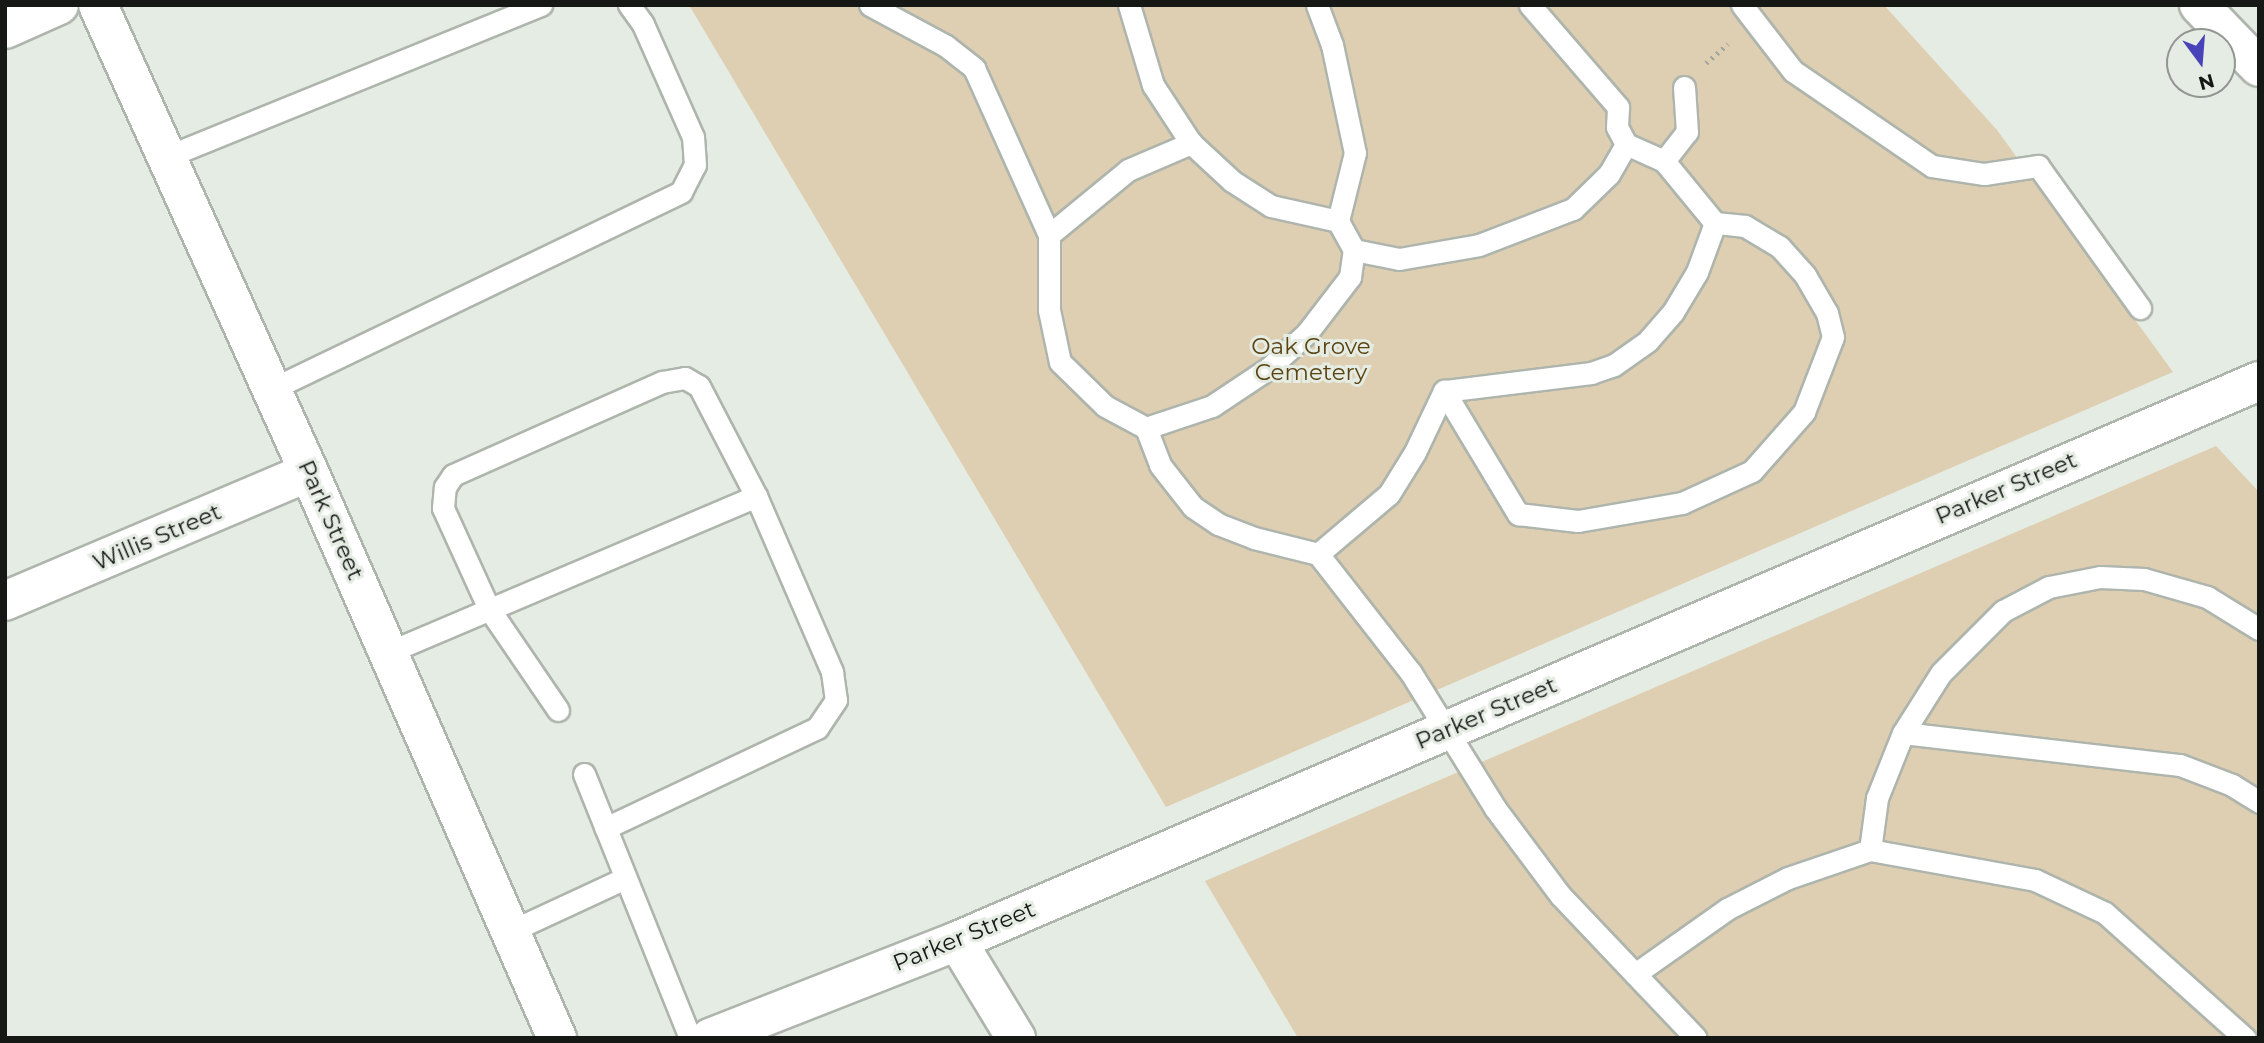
<!DOCTYPE html>
<style>
body{margin:0}
#map{position:relative;width:2264px;height:1043px;overflow:hidden;background:#e5ece3;font-family:Montserrat,sans-serif}
div>[style]{position:absolute}
.green>*{inset:0;background:#deceb2}
.path>*{height:4.5px;margin-top:-2.25px;transform-origin:0;background:repeating-linear-gradient(90deg,#a1a69f 0 2px,transparent 0 7px)}
.roads{filter:drop-shadow(2px 0 #aeb5ac) drop-shadow(-2px 0 #aeb5ac) drop-shadow(0 2px #aeb5ac) drop-shadow(0 -2px #aeb5ac)}
.lane>*{height:21px;margin:-10.5px;padding:0 10.5px;transform-origin:10.5px;border-radius:10.5px;background:#fff}
.street>*{height:38px;margin:-19px;padding:0 19px;transform-origin:19px;border-radius:19px;background:#fff}
.secondary>*{height:38px;margin:-19px;padding:0 19px;transform-origin:19px;border-radius:19px;background:#fff}
span{translate:-50% -50%;white-space:nowrap;text-align:center;line-height:1.15;-webkit-text-stroke:6px #e5ece3;paint-order:stroke}
.park-label{font-size:23px;color:#5b4311}
.street-label{font-size:23px;color:#151815}
.frame{position:absolute;inset:0;border:7px solid #151815;pointer-events:none}
.north{position:absolute;left:2166px;top:28px;width:70px;height:70px;box-sizing:border-box;background:#e5ece3;border:2px solid #929791;border-radius:50%;rotate:164deg;font-size:19px;font-weight:700;line-height:28px;text-align:center;color:#151815}
.north::after{content:'';display:block;margin:auto;width:24px;height:32px;background:#4843b9;clip-path:polygon(50% 0,100% 100%,50% 72%,0 100%)}
</style>
<div id="map">
<div class="green">
<div style="clip-path:polygon(689px 5px,1884px 5px,1997px 130px,2173px 372px,1166px 807px)"></div>
<div style="clip-path:polygon(2216px 446px,2259px 492px,2259px 1038px,1298px 1038px,1205px 881px)"></div>
</div>
<div class="path">
<div style="left:1706px;top:63px;width:29px;rotate:-41deg"></div>
</div>
<div class="roads">
<div class="lane">
<div style="left:870px;top:5px;width:86px;rotate:28.3deg"></div>
<div style="left:946px;top:46px;width:36px;rotate:38deg"></div>
<div style="left:974px;top:68px;width:183px;rotate:65.8deg"></div>
<div style="left:1049px;top:235px;width:75px;rotate:90deg"></div>
<div style="left:1049px;top:310px;width:53px;rotate:78.1deg"></div>
<div style="left:1060px;top:362px;width:63px;rotate:44.4deg"></div>
<div style="left:1105px;top:406px;width:47px;rotate:28.2deg"></div>
<div style="left:1146px;top:428px;width:40px;rotate:69deg"></div>
<div style="left:1160px;top:465px;width:53px;rotate:51.8deg"></div>
<div style="left:1193px;top:507px;width:30px;rotate:34deg"></div>
<div style="left:1218px;top:524px;width:39px;rotate:21deg"></div>
<div style="left:1254px;top:538px;width:66px;rotate:14deg"></div>
<div style="left:1318px;top:554px;width:151px;rotate:52deg"></div>
<div style="left:1411px;top:673px;width:159px;rotate:58.1deg"></div>
<div style="left:1495px;top:808px;width:109px;rotate:53.2deg"></div>
<div style="left:1560px;top:895px;width:109px;rotate:46.5deg"></div>
<div style="left:1635px;top:974px;width:113px;rotate:-35.2deg"></div>
<div style="left:1727px;top:909px;width:68px;rotate:-26.9deg"></div>
<div style="left:1788px;top:878px;width:87px;rotate:-18.9deg"></div>
<div style="left:1870px;top:850px;width:168px;rotate:10.3deg"></div>
<div style="left:2035px;top:880px;width:77px;rotate:25.2deg"></div>
<div style="left:2105px;top:913px;width:188px;rotate:41.8deg"></div>
<div style="left:1129px;top:5px;width:84px;rotate:73.3deg"></div>
<div style="left:1153px;top:85px;width:69px;rotate:56.8deg"></div>
<div style="left:1742px;top:5px;width:83px;rotate:52.3deg"></div>
<div style="left:1793px;top:71px;width:168px;rotate:34.4deg"></div>
<div style="left:1932px;top:166px;width:53px;rotate:8.7deg"></div>
<div style="left:1984px;top:174px;width:55px;rotate:-8.4deg"></div>
<div style="left:2038px;top:166px;width:175px;rotate:54.3deg"></div>
<div style="left:1626px;top:144px;width:42px;rotate:24.1deg"></div>
<div style="left:1664px;top:161px;width:80px;rotate:50.6deg"></div>
<div style="left:166px;top:157px;width:405px;rotate:-22.1deg"></div>
<div style="left:1664px;top:161px;width:37px;rotate:-52deg"></div>
<div style="left:1687px;top:132px;width:45px;rotate:-93.8deg"></div>
<div style="left:1049px;top:235px;width:102px;rotate:-39.4deg"></div>
<div style="left:1128px;top:170px;width:69px;rotate:-23.2deg"></div>
<div style="left:1191px;top:143px;width:56px;rotate:42.8deg"></div>
<div style="left:1232px;top:181px;width:46px;rotate:32.7deg"></div>
<div style="left:1271px;top:206px;width:69px;rotate:12.6deg"></div>
<div style="left:1354px;top:250px;width:46px;rotate:11.3deg"></div>
<div style="left:1399px;top:259px;width:81px;rotate:-9.9deg"></div>
<div style="left:1479px;top:245px;width:101px;rotate:-21deg"></div>
<div style="left:1573px;top:209px;width:50px;rotate:-44.2deg"></div>
<div style="left:1609px;top:174px;width:34px;rotate:-60deg"></div>
<div style="left:1626px;top:144px;width:19px;rotate:-118deg"></div>
<div style="left:1617px;top:127px;width:20px;rotate:-87deg"></div>
<div style="left:1618px;top:107px;width:135px;rotate:-130.8deg"></div>
<div style="left:272px;top:389px;width:454px;rotate:-25.7deg"></div>
<div style="left:681px;top:192px;width:30px;rotate:-63deg"></div>
<div style="left:695px;top:165px;width:28px;rotate:-94deg"></div>
<div style="left:693px;top:137px;width:124px;rotate:-113.9deg"></div>
<div style="left:643px;top:24px;width:24px;rotate:-126deg"></div>
<div style="left:1146px;top:428px;width:70px;rotate:-18.4deg"></div>
<div style="left:1212px;top:406px;width:69px;rotate:-33.7deg"></div>
<div style="left:1269px;top:368px;width:52px;rotate:-42.6deg"></div>
<div style="left:1307px;top:333px;width:71px;rotate:-52.5deg"></div>
<div style="left:1350px;top:277px;width:27px;rotate:-82deg"></div>
<div style="left:1354px;top:250px;width:33px;rotate:-119deg"></div>
<div style="left:1338px;top:221px;width:70px;rotate:-76deg"></div>
<div style="left:1355px;top:153px;width:110px;rotate:-102deg"></div>
<div style="left:1332px;top:45px;width:43px;rotate:-110.6deg"></div>
<div style="left:1318px;top:554px;width:93px;rotate:-40.2deg"></div>
<div style="left:1389px;top:494px;width:49px;rotate:-58.2deg"></div>
<div style="left:1415px;top:452px;width:68px;rotate:-64.6deg"></div>
<div style="left:1444px;top:391px;width:144px;rotate:59deg"></div>
<div style="left:1518px;top:514px;width:60px;rotate:6.7deg"></div>
<div style="left:1578px;top:521px;width:106px;rotate:-9.8deg"></div>
<div style="left:1682px;top:503px;width:77px;rotate:-24.6deg"></div>
<div style="left:1752px;top:471px;width:79px;rotate:-48.6deg"></div>
<div style="left:1804px;top:412px;width:80px;rotate:-68.9deg"></div>
<div style="left:1833px;top:337px;width:25px;rotate:-104deg"></div>
<div style="left:1827px;top:313px;width:44px;rotate:-120.1deg"></div>
<div style="left:1805px;top:275px;width:38px;rotate:-132deg"></div>
<div style="left:1780px;top:247px;width:41px;rotate:-149deg"></div>
<div style="left:1745px;top:226px;width:30px;rotate:-174deg"></div>
<div style="left:1715px;top:223px;width:52px;rotate:110.2deg"></div>
<div style="left:1697px;top:272px;width:47px;rotate:121deg"></div>
<div style="left:1673px;top:312px;width:38px;rotate:131deg"></div>
<div style="left:1648px;top:341px;width:42px;rotate:144.8deg"></div>
<div style="left:1614px;top:365px;width:24px;rotate:161deg"></div>
<div style="left:1591px;top:373px;width:148px;rotate:173deg"></div>
<div style="left:389px;top:652px;width:399px;rotate:-23deg"></div>
<div style="left:558px;top:710px;width:122px;rotate:-124.3deg"></div>
<div style="left:489px;top:609px;width:111px;rotate:-114.5deg"></div>
<div style="left:443px;top:508px;width:21px;rotate:-85deg"></div>
<div style="left:445px;top:487px;width:14px;rotate:-56deg"></div>
<div style="left:453px;top:475px;width:229px;rotate:-24deg"></div>
<div style="left:662px;top:382px;width:23px;rotate:-10deg"></div>
<div style="left:685px;top:378px;width:16px;rotate:30deg"></div>
<div style="left:699px;top:386px;width:124px;rotate:62.6deg"></div>
<div style="left:756px;top:496px;width:192px;rotate:66.6deg"></div>
<div style="left:832px;top:672px;width:28px;rotate:82deg"></div>
<div style="left:836px;top:700px;width:34px;rotate:124deg"></div>
<div style="left:817px;top:728px;width:234px;rotate:154.7deg"></div>
<div style="left:1903px;top:733px;width:279px;rotate:6.6deg"></div>
<div style="left:2180px;top:765px;width:56px;rotate:21deg"></div>
<div style="left:2232px;top:785px;width:32px;rotate:32deg"></div>
<div style="left:584px;top:774px;width:284px;rotate:68.1deg"></div>
<div style="left:1870px;top:850px;width:52px;rotate:-82.3deg"></div>
<div style="left:1877px;top:798px;width:70px;rotate:-68.2deg"></div>
<div style="left:1903px;top:733px;width:71px;rotate:-57.7deg"></div>
<div style="left:1941px;top:673px;width:88px;rotate:-45deg"></div>
<div style="left:2003px;top:611px;width:52px;rotate:-27.6deg"></div>
<div style="left:2049px;top:587px;width:52px;rotate:-11.1deg"></div>
<div style="left:2100px;top:577px;width:44px;rotate:2.6deg"></div>
<div style="left:2144px;top:579px;width:66px;rotate:15.9deg"></div>
<div style="left:2207px;top:597px;width:61px;rotate:31.6deg"></div>
<div style="left:511px;top:931px;width:126px;rotate:-24.9deg"></div>
<div style="left:1635px;top:974px;width:88px;rotate:46.4deg"></div>
</div>
<div class="street">
<div style="left:98px;top:5px;width:512px;rotate:65.69deg"></div>
<div style="left:309px;top:472px;width:618px;rotate:66.34deg"></div>
<div style="left:2199px;top:5px;width:86px;rotate:45.9deg"></div>
<div style="left:5px;top:29px;width:59px;rotate:-24deg"></div>
<div style="left:5px;top:601px;width:330px;rotate:-23deg"></div>
<div style="left:957px;top:941px;width:114px;rotate:58.7deg"></div>
</div>
<div class="secondary">
<div style="left:710px;top:1038px;width:265px;rotate:-21.4deg"></div>
<div style="left:957px;top:941px;width:1417px;rotate:-23.27deg"></div>
</div>
</div>
<div class="park-label">
<span style="left:1311px;top:359px">Oak Grove<br>Cemetery</span>
</div>
<div class="street-label">
<span style="left:2006px;top:488px;rotate:-23deg">Parker Street</span>
<span style="left:331px;top:520px;rotate:66deg">Park Street</span>
<span style="left:157px;top:537px;rotate:-23deg">Willis Street</span>
<span style="left:1486px;top:713px;rotate:-23deg">Parker Street</span>
<span style="left:964px;top:936px;rotate:-22deg">Parker Street</span>
</div>
<div class="frame"></div>
<div class="north">N</div>
</div>
